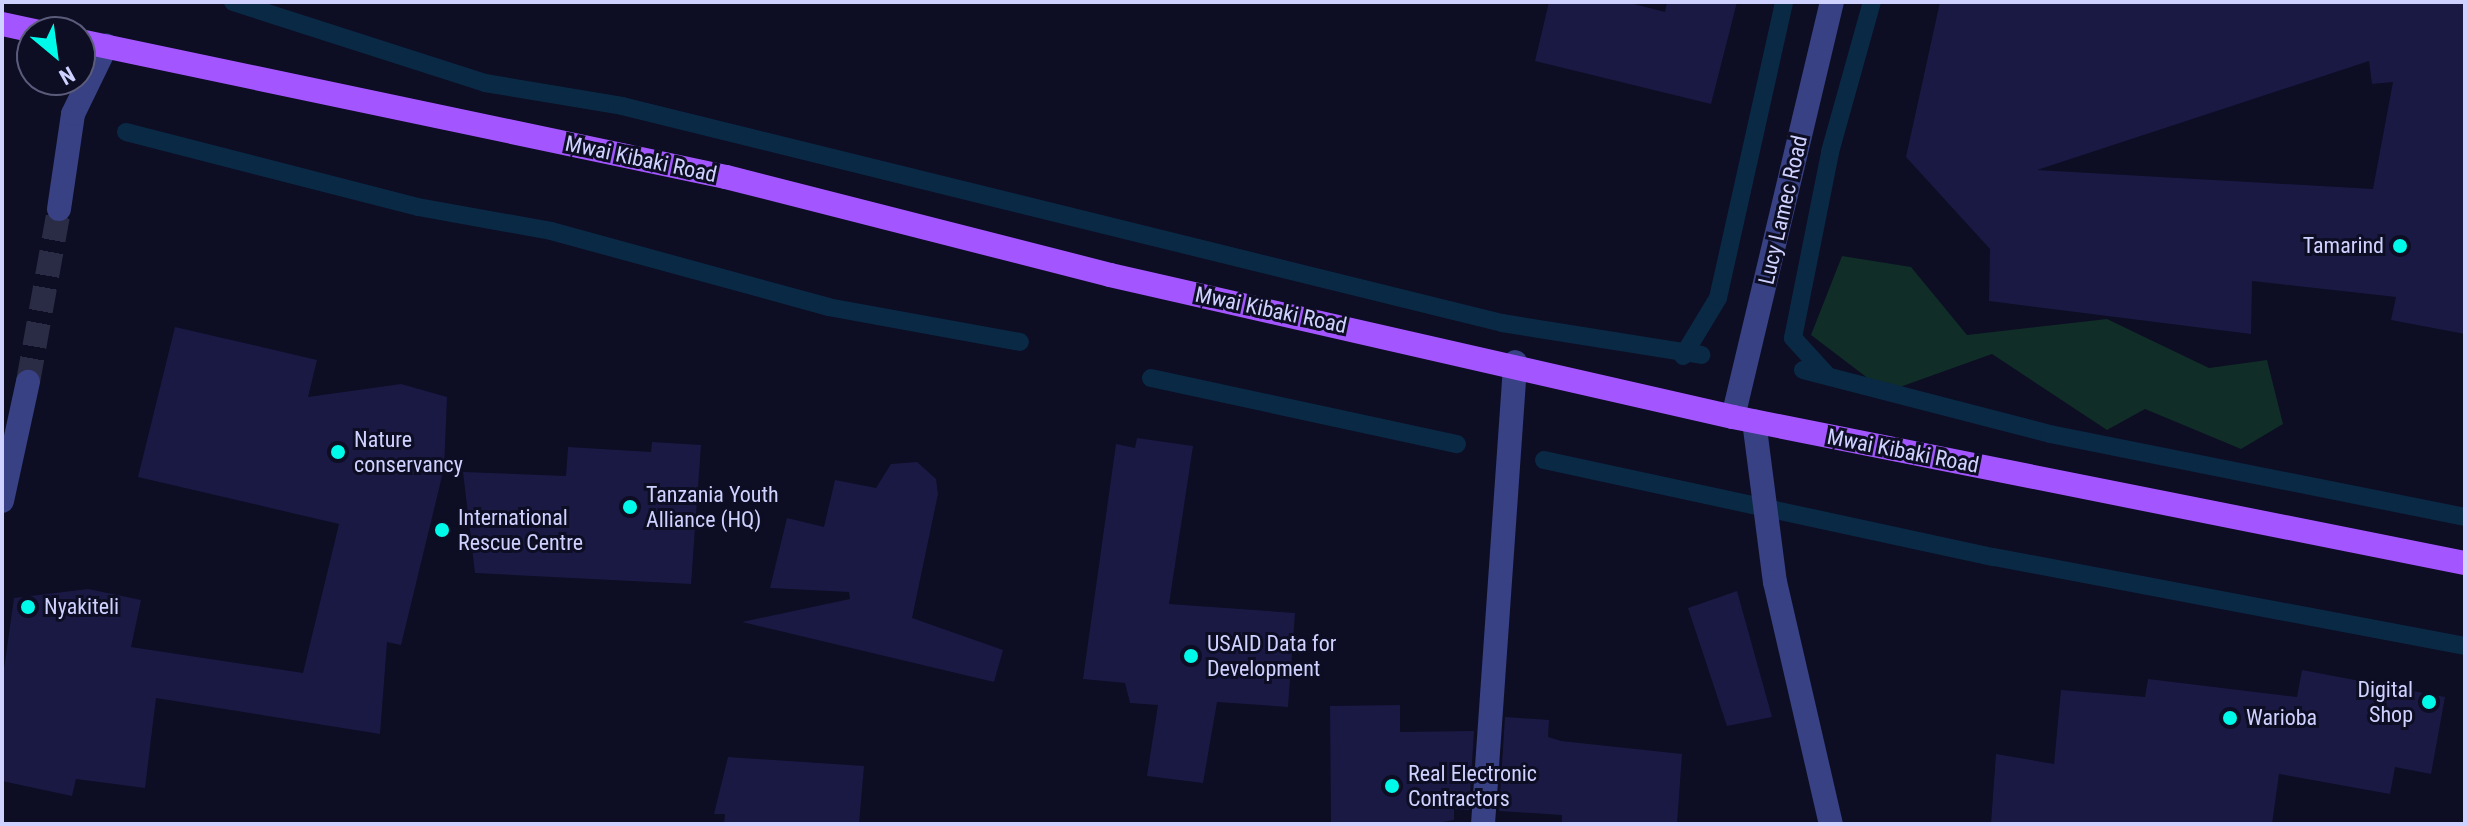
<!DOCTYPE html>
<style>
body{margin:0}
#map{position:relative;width:2467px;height:826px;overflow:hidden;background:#0d0d23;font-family:"Roboto Condensed",sans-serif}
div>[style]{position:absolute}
.green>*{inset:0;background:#102d27}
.stream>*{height:18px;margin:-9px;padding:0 9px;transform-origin:9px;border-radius:9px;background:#0a2945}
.building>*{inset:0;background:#1a1944}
.minor-tunnel>*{height:24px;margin-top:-12px;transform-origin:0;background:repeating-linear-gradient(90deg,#2a2b44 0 24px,transparent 0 36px)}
.minor>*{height:24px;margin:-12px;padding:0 12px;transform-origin:12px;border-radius:12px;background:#374183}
.major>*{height:24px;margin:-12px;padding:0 12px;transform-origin:12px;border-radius:12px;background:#a356ff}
.dots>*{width:22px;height:22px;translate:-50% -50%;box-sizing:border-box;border:4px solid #0d0d23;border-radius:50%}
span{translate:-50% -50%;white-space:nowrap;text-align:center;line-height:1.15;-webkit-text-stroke:6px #0d0d23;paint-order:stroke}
.street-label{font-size:22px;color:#cfd2ff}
.poi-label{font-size:22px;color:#cfd2ff}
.right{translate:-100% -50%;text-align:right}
.left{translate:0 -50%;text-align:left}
.frame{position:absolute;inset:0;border:4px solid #cfd2ff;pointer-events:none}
.north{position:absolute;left:16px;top:16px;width:80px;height:80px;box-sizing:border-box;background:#0d0d23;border:2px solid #5b5c7b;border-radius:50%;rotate:151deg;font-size:22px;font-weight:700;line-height:32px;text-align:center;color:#cfd2ff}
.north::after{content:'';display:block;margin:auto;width:28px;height:36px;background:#00fae9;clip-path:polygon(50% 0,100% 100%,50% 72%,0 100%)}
</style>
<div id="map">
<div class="green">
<div style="clip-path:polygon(1842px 256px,1911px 267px,1967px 335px,2107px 319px,2209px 368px,2267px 360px,2283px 424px,2241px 449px,2145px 409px,2107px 430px,1992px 354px,1886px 392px,1811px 335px)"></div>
</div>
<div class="stream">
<div style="left:233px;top:2px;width:265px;rotate:17.8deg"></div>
<div style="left:485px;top:83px;width:139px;rotate:9.5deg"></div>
<div style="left:622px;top:106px;width:906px;rotate:13.85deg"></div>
<div style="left:1502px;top:323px;width:202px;rotate:9.1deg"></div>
<div style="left:126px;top:132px;width:301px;rotate:14.4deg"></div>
<div style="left:418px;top:207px;width:135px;rotate:10.2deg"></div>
<div style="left:551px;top:231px;width:287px;rotate:15.3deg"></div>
<div style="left:828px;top:307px;width:195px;rotate:10.3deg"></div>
<div style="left:1683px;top:356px;width:68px;rotate:-58.9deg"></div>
<div style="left:1718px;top:298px;width:303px;rotate:-77.4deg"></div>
<div style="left:1803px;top:370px;width:255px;rotate:14.5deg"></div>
<div style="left:2050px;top:434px;width:423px;rotate:11.3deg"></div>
<div style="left:1826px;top:374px;width:49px;rotate:-132.5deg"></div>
<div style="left:1793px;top:338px;width:190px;rotate:-78.7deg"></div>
<div style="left:1830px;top:152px;width:156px;rotate:-74.4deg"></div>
<div style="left:1151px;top:378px;width:313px;rotate:12.2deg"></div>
<div style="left:1544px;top:460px;width:460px;rotate:12.2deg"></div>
<div style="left:1994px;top:557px;width:479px;rotate:10.7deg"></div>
</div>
<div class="building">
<div style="clip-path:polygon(1549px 2px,1626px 2px,1665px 12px,1667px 2px,1737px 2px,1711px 104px,1535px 61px)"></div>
<div style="clip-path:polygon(evenodd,1940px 2px,2465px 2px,2465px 334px,2391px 320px,2396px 297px,2252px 281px,2251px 334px,1989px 301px,1990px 249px,1906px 157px,1940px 2px,2369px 61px,2372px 84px,2393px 82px,2373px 189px,2037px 170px,2369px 61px)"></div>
<div style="clip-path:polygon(175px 327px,317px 360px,308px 397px,401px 384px,447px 397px,444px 468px,401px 645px,387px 642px,380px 734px,156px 698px,145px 788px,76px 779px,72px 796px,2px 781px,2px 683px,14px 598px,88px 589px,141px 600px,131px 647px,303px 673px,339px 524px,138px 477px)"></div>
<div style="clip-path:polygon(1137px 438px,1193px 446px,1169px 604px,1295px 613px,1288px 707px,1217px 702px,1203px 783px,1147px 776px,1158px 705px,1130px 703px,1125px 683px,1083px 679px,1116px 444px,1135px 448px)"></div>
<div style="clip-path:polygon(652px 442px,701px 445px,691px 584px,475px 573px,463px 472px,566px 476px,568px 447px,651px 452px)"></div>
<div style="clip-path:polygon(917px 462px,936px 479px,938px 494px,912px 618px,1003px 650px,994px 682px,742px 622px,850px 599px,849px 592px,770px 588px,787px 518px,824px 527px,835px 480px,876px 488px,891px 464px)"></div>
<div style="clip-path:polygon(1737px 591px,1772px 717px,1727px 726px,1688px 608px)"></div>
<div style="clip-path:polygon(2302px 670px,2445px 697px,2431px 774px,2395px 767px,2390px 794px,2279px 774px,2272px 824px,1991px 824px,1996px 754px,2054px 764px,2061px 690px,2145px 697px,2148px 679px,2297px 697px)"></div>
<div style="clip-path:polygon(1400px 705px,1400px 732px,1474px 731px,1469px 810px,1454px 809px,1454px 820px,1431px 824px,1331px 824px,1330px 706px)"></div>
<div style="clip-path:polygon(1505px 717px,1549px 720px,1548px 737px,1561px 741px,1682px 754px,1677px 824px,1562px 824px,1562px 815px,1499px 811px)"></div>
<div style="clip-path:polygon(728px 757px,864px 766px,859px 824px,724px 824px,725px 814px,714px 814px)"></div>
</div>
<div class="minor-tunnel">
<div style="left:28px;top:382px;width:176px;rotate:-79.8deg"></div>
</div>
<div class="minor">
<div style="left:59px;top:209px;width:96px;rotate:-81.6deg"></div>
<div style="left:73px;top:114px;width:76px;rotate:-64.1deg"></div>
<div style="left:1733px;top:417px;width:427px;rotate:-76.6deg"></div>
<div style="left:1754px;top:421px;width:162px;rotate:82.6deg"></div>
<div style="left:1775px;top:582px;width:248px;rotate:77deg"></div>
<div style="left:2px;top:501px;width:122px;rotate:-77.7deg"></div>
<div style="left:1483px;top:824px;width:463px;rotate:-86deg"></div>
</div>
<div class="major">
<div style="left:2px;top:24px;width:38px;rotate:12deg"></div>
<div style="left:80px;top:41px;width:660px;rotate:11.89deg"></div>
<div style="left:726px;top:177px;width:396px;rotate:14.3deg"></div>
<div style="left:1110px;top:275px;width:639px;rotate:12.84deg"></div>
<div style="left:1733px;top:417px;width:746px;rotate:11.28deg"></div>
</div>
<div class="dots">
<div style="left:2400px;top:246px;background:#00fae9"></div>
<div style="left:338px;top:452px;background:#00fae9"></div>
<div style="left:630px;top:507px;background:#00fae9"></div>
<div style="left:442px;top:530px;background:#00fae9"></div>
<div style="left:28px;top:607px;background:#00fae9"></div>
<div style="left:1191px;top:656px;background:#00fae9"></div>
<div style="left:2429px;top:702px;background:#00fae9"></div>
<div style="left:2230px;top:718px;background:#00fae9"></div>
<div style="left:1392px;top:786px;background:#00fae9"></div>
</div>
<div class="street-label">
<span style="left:641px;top:159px;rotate:12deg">Mwai Kibaki Road</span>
<span style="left:1783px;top:210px;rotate:-77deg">Lucy Lamec Road</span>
<span style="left:1271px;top:310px;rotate:12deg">Mwai Kibaki Road</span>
<span style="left:1903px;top:451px;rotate:11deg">Mwai Kibaki Road</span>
</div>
<div class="poi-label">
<span class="right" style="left:2384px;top:246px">Tamarind</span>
<span class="left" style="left:354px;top:452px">Nature<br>conservancy</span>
<span class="left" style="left:646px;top:507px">Tanzania Youth<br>Alliance (HQ)</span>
<span class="left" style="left:458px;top:530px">International<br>Rescue Centre</span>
<span class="left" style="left:44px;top:607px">Nyakiteli</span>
<span class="left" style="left:1207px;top:656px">USAID Data for<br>Development</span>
<span class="right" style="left:2413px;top:702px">Digital<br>Shop</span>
<span class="left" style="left:2246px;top:718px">Warioba</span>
<span class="left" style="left:1408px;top:786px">Real Electronic<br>Contractors</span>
</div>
<div class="frame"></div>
<div class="north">N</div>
</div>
